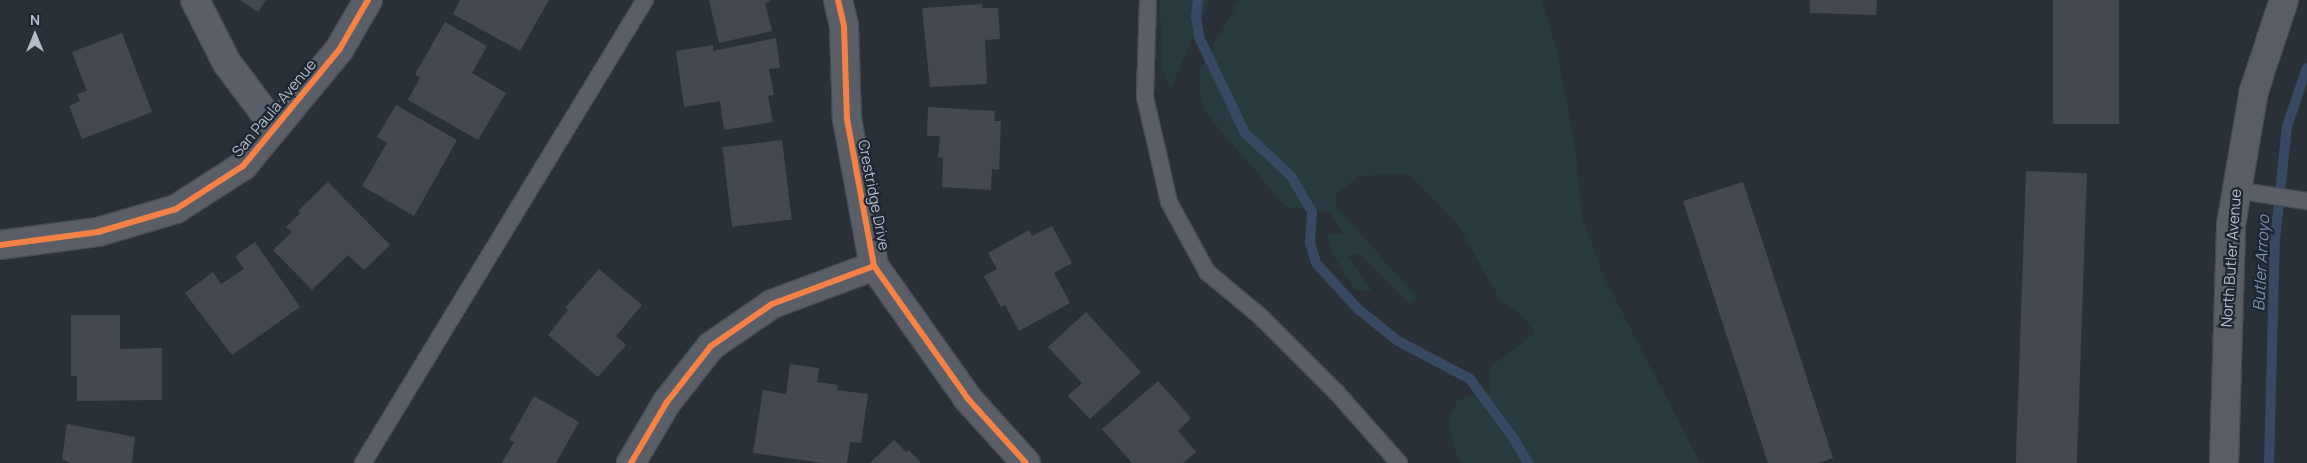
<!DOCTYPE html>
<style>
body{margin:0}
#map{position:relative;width:2307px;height:463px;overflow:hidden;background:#2a3038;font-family:Manrope,sans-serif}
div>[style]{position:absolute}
.green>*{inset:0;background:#273a3e}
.stream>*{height:10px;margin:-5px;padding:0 5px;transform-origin:5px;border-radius:5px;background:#384963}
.building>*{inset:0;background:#444950;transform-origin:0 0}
.roads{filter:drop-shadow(1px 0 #484c53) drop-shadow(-1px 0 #484c53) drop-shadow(0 1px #484c53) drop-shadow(0 -1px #484c53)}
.lane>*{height:16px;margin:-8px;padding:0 8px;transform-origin:8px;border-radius:8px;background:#5a5e66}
.street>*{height:28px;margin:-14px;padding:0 14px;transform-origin:14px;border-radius:14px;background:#5a5e66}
.secondary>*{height:28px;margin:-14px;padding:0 14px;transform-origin:14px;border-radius:14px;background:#595d64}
.cycleway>*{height:6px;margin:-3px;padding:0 3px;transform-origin:3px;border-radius:3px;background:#f48246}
span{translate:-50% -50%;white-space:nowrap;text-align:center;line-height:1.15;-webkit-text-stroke:4.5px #1d2633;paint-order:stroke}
.street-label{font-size:15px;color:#b4bcc9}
.water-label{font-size:16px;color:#7c92b1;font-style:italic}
.north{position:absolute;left:10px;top:10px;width:50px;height:50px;-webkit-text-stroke:4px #1d2633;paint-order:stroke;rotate:0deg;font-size:14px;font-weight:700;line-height:20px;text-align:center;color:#b4bcc9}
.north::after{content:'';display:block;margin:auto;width:18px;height:22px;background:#b4bcc9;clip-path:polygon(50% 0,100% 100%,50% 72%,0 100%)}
</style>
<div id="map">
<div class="green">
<div style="clip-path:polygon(1160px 0,1210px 0,1171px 87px,1162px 68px)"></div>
<div style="clip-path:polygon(1239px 0,1542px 0,1558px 55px,1576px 154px,1582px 217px,1604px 277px,1700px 463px,1461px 463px,1455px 452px,1448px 420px,1458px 400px,1490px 389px,1489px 368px,1535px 333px,1522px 316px,1500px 300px,1457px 223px,1409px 174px,1358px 176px,1335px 196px,1337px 208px,1418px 298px,1409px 303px,1359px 253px,1348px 257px,1372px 291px,1355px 290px,1335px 258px,1326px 235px,1344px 234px,1330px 212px,1286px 207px,1206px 113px,1199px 94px,1200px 70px)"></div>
</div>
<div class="stream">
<div style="left:1198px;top:0;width:17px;rotate:97deg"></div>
<div style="left:1196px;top:17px;width:20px;rotate:81deg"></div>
<div style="left:1199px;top:37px;width:106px;rotate:64.4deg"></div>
<div style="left:1245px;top:133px;width:63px;rotate:43.1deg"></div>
<div style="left:1291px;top:176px;width:42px;rotate:59.7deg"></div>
<div style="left:1312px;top:212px;width:31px;rotate:94deg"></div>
<div style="left:1310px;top:243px;width:21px;rotate:73deg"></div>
<div style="left:1316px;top:263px;width:62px;rotate:47.6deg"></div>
<div style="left:1358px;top:309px;width:51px;rotate:38.7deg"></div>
<div style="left:1398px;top:341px;width:81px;rotate:27.8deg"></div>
<div style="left:1470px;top:379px;width:74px;rotate:53.7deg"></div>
<div style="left:1514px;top:439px;width:28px;rotate:60deg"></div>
<div style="left:2269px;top:463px;width:223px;rotate:-88.5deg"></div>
<div style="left:2275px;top:240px;width:115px;rotate:-84deg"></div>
<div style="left:2287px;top:126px;width:61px;rotate:-71deg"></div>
</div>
<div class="building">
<div style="clip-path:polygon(240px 0,266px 0,258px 12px)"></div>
<div style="clip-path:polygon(460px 0,549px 0,520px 51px,453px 14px)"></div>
<div style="clip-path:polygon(709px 0,771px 0,765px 3px,772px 31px,719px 43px)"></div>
<div style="clip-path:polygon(1810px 0,1877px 0,1876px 15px,1810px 13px)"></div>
<div style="left:2053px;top:0;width:66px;height:124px"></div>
<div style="clip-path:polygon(982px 4px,982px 8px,998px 8px,1000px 39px,985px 40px,987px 84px,930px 87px,922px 8px)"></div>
<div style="clip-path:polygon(445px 22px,487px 46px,472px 73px,506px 93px,478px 140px,408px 100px,420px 78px,415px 74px)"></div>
<div style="clip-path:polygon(122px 33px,152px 112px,82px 139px,69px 106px,80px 101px,77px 94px,87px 91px,72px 52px)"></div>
<div style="clip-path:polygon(776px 38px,780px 68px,769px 69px,774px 95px,768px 96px,773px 122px,724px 130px,720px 101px,684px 107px,676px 51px,713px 45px,713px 51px)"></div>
<div style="clip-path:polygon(396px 105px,457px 140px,414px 216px,362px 186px,387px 143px,377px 137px)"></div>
<div style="clip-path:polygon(928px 107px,995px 111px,994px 121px,1001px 121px,999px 170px,992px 169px,991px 190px,942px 187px,943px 158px,938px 157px,940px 136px,927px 136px)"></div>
<div style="left:782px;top:140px;width:80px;height:60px;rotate:83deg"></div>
<div style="left:2026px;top:171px;width:61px;height:292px;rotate:2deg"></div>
<div style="clip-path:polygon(328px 182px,390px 245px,364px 270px,348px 255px,312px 290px,273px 250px,292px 232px,286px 227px,300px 213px,298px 211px)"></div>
<div style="clip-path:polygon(1743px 182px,1833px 458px,1818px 463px,1768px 463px,1683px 201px)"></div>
<div style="clip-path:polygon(1052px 226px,1072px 263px,1054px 273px,1070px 303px,1019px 331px,1005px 305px,1001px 307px,984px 276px,997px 269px,988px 253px,1029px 230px,1032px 236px)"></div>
<div style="clip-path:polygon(255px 242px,300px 307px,232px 355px,185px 293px,213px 272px,221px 284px,244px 269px,235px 256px)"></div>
<div style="clip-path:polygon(599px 269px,642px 305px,616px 336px,626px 345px,598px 377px,548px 335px,568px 310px,565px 308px)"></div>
<div style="clip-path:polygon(1086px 312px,1141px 372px,1090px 419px,1068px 396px,1082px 383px,1048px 347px)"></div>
<div style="clip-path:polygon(71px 315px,120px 315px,120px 349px,162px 348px,162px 400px,77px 401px,77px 376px,71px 376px)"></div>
<div style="clip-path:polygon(790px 364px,819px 368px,817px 382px,838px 385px,837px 390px,868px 394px,861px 443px,850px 442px,847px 463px,822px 463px,753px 453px,763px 390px,786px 394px)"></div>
<div style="clip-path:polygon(1158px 381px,1191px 418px,1178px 431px,1196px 452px,1183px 463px,1132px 463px,1102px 429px)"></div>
<div style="clip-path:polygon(534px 396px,579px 422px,556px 463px,502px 463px,514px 442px,509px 440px)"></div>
<div style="clip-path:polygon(67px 424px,135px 437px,132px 463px,72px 463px,62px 459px)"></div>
<div style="clip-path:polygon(894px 440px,906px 452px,909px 450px,921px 463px,870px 463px)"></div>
</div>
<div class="roads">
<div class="lane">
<div style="left:1148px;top:0;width:97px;rotate:91.8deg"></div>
<div style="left:1145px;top:97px;width:108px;rotate:77.1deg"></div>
<div style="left:1169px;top:202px;width:80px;rotate:61.5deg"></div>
<div style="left:1207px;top:272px;width:69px;rotate:39.7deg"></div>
<div style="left:1260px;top:316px;width:110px;rotate:45deg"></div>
<div style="left:1338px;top:394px;width:92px;rotate:48.5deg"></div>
<div style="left:2235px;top:190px;width:73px;rotate:8.7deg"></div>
<div style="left:363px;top:463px;width:542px;rotate:-58.66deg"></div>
</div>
<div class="street">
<div style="left:195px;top:0;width:71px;rotate:63.1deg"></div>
<div style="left:227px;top:63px;width:80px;rotate:53.1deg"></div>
<div style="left:838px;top:0;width:27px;rotate:77deg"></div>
<div style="left:844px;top:26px;width:93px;rotate:88.2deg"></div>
<div style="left:847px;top:119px;width:149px;rotate:79.6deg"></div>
<div style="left:874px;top:266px;width:163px;rotate:54.7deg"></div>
<div style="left:968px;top:399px;width:86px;rotate:47.8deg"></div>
<div style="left:0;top:245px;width:99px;rotate:-7.6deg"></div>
<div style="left:98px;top:232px;width:81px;rotate:-16.4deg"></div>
<div style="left:176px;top:209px;width:80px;rotate:-32.7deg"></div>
<div style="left:243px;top:166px;width:151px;rotate:-50.4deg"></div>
<div style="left:339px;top:50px;width:58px;rotate:-59.9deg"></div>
<div style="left:631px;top:463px;width:71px;rotate:-59.5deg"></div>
<div style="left:667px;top:402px;width:71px;rotate:-51.8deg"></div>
<div style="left:711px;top:346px;width:74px;rotate:-34.5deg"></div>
<div style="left:772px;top:304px;width:109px;rotate:-20.4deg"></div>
</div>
<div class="secondary">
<div style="left:2224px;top:463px;width:238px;rotate:-88.3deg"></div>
<div style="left:2231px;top:225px;width:136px;rotate:-80.3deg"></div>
<div style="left:2254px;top:91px;width:96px;rotate:-71.8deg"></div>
</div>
</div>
<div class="cycleway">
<div style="left:838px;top:0;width:27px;rotate:77deg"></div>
<div style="left:844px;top:26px;width:93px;rotate:88.2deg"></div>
<div style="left:847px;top:119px;width:149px;rotate:79.6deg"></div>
<div style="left:874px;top:266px;width:163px;rotate:54.7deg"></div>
<div style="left:968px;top:399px;width:86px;rotate:47.8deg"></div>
<div style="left:0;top:245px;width:99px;rotate:-7.6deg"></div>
<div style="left:98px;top:232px;width:81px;rotate:-16.4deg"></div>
<div style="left:176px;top:209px;width:80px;rotate:-32.7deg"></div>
<div style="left:243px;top:166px;width:151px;rotate:-50.4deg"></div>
<div style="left:339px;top:50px;width:58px;rotate:-59.9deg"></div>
<div style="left:631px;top:463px;width:71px;rotate:-59.5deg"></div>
<div style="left:667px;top:402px;width:71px;rotate:-51.8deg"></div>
<div style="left:711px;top:346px;width:74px;rotate:-34.5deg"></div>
<div style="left:772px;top:304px;width:109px;rotate:-20.4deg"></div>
</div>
<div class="street-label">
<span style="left:274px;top:108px;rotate:-50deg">San Paula Avenue</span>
<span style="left:874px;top:195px;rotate:79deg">Crestridge Drive</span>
<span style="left:2231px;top:258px;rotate:-86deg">North Butler Avenue</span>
</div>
<div class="water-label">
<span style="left:2261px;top:263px;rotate:-87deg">Butler Arroyo</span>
</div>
<div class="north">N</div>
</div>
